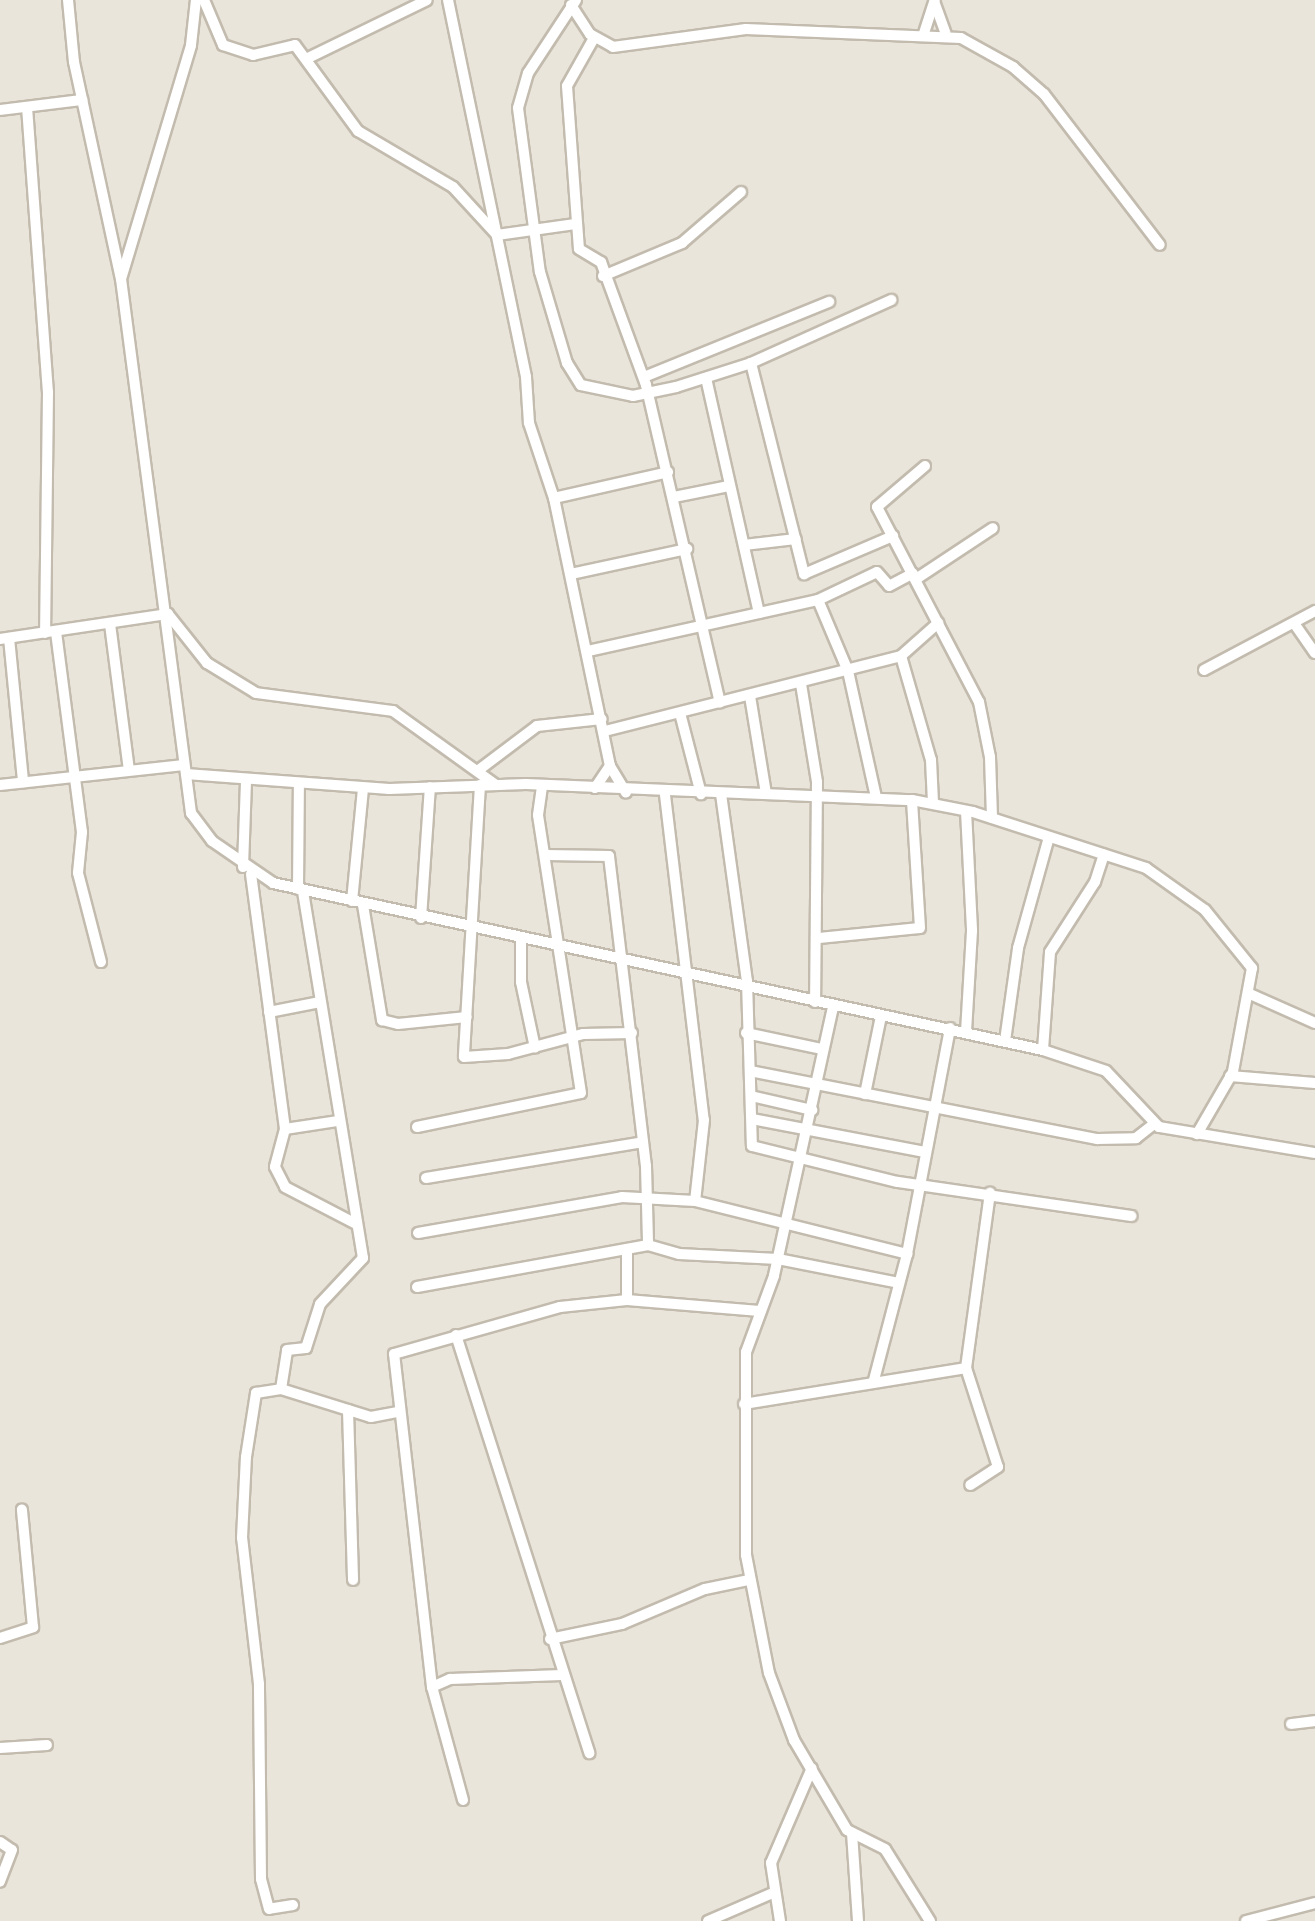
<!DOCTYPE html>
<style>
body{margin:0}
#map{position:relative;width:1315px;height:1921px;overflow:hidden;background:#f6f3ec;font-family:Raleway,sans-serif}
div>[style]{position:absolute}
.residential>*{inset:0;background:#eae5da;transform-origin:0 0}
.roads{filter:drop-shadow(2px 0 #c2bbae) drop-shadow(-2px 0 #c2bbae) drop-shadow(0 2px #c2bbae) drop-shadow(0 -2px #c2bbae)}
.minor>*{height:10px;margin:-5px;padding:0 5px;transform-origin:5px;border-radius:5px;background:#fff}
span{translate:-50% -50%;white-space:nowrap;text-align:center;line-height:1.15;-webkit-text-stroke:6px #fff;paint-order:stroke}
</style>
<div id="map">
<div class="residential">
<div style="left:0;top:0;width:1315px;height:1921px"></div>
</div>
<div class="roads">
<div class="minor">
<div style="left:68px;top:0;width:62px;rotate:84.5deg"></div>
<div style="left:74px;top:62px;width:222px;rotate:77.8deg"></div>
<div style="left:121px;top:279px;width:539px;rotate:82.53deg"></div>
<div style="left:191px;top:813px;width:35px;rotate:53deg"></div>
<div style="left:212px;top:841px;width:74px;rotate:34.5deg"></div>
<div style="left:273px;top:883px;width:788px;rotate:12.24deg"></div>
<div style="left:1043px;top:1050px;width:66px;rotate:18.4deg"></div>
<div style="left:1106px;top:1071px;width:77px;rotate:46.6deg"></div>
<div style="left:1159px;top:1127px;width:158px;rotate:9.5deg"></div>
<div style="left:204px;top:0;width:49px;rotate:67.1deg"></div>
<div style="left:223px;top:45px;width:32px;rotate:18deg"></div>
<div style="left:253px;top:55px;width:43px;rotate:-13.4deg"></div>
<div style="left:295px;top:45px;width:107px;rotate:53.8deg"></div>
<div style="left:358px;top:131px;width:110px;rotate:30.5deg"></div>
<div style="left:453px;top:187px;width:65px;rotate:47.5deg"></div>
<div style="left:497px;top:235px;width:79px;rotate:-8deg"></div>
<div style="left:448px;top:0;width:385px;rotate:78.3deg"></div>
<div style="left:526px;top:377px;width:46px;rotate:86.3deg"></div>
<div style="left:529px;top:423px;width:79px;rotate:71.6deg"></div>
<div style="left:554px;top:498px;width:274px;rotate:78.2deg"></div>
<div style="left:610px;top:766px;width:31px;rotate:59deg"></div>
<div style="left:576px;top:0;width:87px;rotate:123.3deg"></div>
<div style="left:528px;top:73px;width:36px;rotate:106deg"></div>
<div style="left:518px;top:108px;width:165px;rotate:82.4deg"></div>
<div style="left:540px;top:272px;width:95px;rotate:73.5deg"></div>
<div style="left:567px;top:363px;width:26px;rotate:58deg"></div>
<div style="left:581px;top:385px;width:53px;rotate:11.9deg"></div>
<div style="left:633px;top:396px;width:44px;rotate:-11.8deg"></div>
<div style="left:676px;top:387px;width:79px;rotate:-17.7deg"></div>
<div style="left:751px;top:363px;width:154px;rotate:-24.2deg"></div>
<div style="left:935px;top:4px;width:30px;rotate:70deg"></div>
<div style="left:571px;top:5px;width:35px;rotate:57deg"></div>
<div style="left:590px;top:34px;width:26px;rotate:29deg"></div>
<div style="left:613px;top:47px;width:134px;rotate:-7.7deg"></div>
<div style="left:746px;top:29px;width:215px;rotate:2.4deg"></div>
<div style="left:961px;top:38px;width:60px;rotate:29.1deg"></div>
<div style="left:1013px;top:67px;width:41px;rotate:41.1deg"></div>
<div style="left:1044px;top:94px;width:190px;rotate:52.5deg"></div>
<div style="left:924px;top:33px;width:35px;rotate:-72deg"></div>
<div style="left:594px;top:38px;width:55px;rotate:119.4deg"></div>
<div style="left:567px;top:86px;width:163px;rotate:85.8deg"></div>
<div style="left:579px;top:249px;width:26px;rotate:31deg"></div>
<div style="left:601px;top:262px;width:131px;rotate:69.9deg"></div>
<div style="left:646px;top:385px;width:326px;rotate:76.9deg"></div>
<div style="left:308px;top:58px;width:132px;rotate:-26deg"></div>
<div style="left:27px;top:107px;width:286px;rotate:85.8deg"></div>
<div style="left:48px;top:392px;width:241px;rotate:90.7deg"></div>
<div style="left:0;top:110px;width:83px;rotate:-7deg"></div>
<div style="left:603px;top:276px;width:86px;rotate:-22.7deg"></div>
<div style="left:682px;top:243px;width:78px;rotate:-40.8deg"></div>
<div style="left:121px;top:279px;width:244px;rotate:-73.3deg"></div>
<div style="left:191px;top:45px;width:45px;rotate:-83.7deg"></div>
<div style="left:751px;top:363px;width:218px;rotate:75.9deg"></div>
<div style="left:804px;top:574px;width:97px;rotate:-23.1deg"></div>
<div style="left:644px;top:377px;width:200px;rotate:-22.1deg"></div>
<div style="left:706px;top:378px;width:241px;rotate:77.3deg"></div>
<div style="left:925px;top:466px;width:63px;rotate:139.5deg"></div>
<div style="left:877px;top:507px;width:220px;rotate:62.4deg"></div>
<div style="left:979px;top:702px;width:56px;rotate:78.7deg"></div>
<div style="left:990px;top:757px;width:61px;rotate:88.1deg"></div>
<div style="left:674px;top:497px;width:56px;rotate:-11.3deg"></div>
<div style="left:554px;top:498px;width:117px;rotate:-12.8deg"></div>
<div style="left:744px;top:545px;width:52px;rotate:-6.6deg"></div>
<div style="left:571px;top:574px;width:119px;rotate:-12.2deg"></div>
<div style="left:916px;top:579px;width:92px;rotate:-33.5deg"></div>
<div style="left:818px;top:600px;width:77px;rotate:67.1deg"></div>
<div style="left:848px;top:671px;width:129px;rotate:77.5deg"></div>
<div style="left:110px;top:624px;width:147px;rotate:82.6deg"></div>
<div style="left:1296px;top:626px;width:33px;rotate:55deg"></div>
<div style="left:56px;top:632px;width:202px;rotate:82.6deg"></div>
<div style="left:82px;top:832px;width:41px;rotate:95.6deg"></div>
<div style="left:78px;top:873px;width:92px;rotate:75.5deg"></div>
<div style="left:9px;top:638px;width:145px;rotate:84.4deg"></div>
<div style="left:0;top:639px;width:170px;rotate:-8.5deg"></div>
<div style="left:168px;top:614px;width:63px;rotate:51.5deg"></div>
<div style="left:207px;top:663px;width:57px;rotate:31.5deg"></div>
<div style="left:256px;top:693px;width:138px;rotate:7.5deg"></div>
<div style="left:393px;top:711px;width:127px;rotate:35.7deg"></div>
<div style="left:588px;top:651px;width:236px;rotate:-12.5deg"></div>
<div style="left:818px;top:600px;width:65px;rotate:-25.4deg"></div>
<div style="left:877px;top:572px;width:18px;rotate:49deg"></div>
<div style="left:889px;top:586px;width:27px;rotate:-28deg"></div>
<div style="left:901px;top:656px;width:108px;rotate:73.9deg"></div>
<div style="left:931px;top:760px;width:43px;rotate:87.3deg"></div>
<div style="left:1204px;top:670px;width:126px;rotate:-28deg"></div>
<div style="left:801px;top:684px;width:99px;rotate:80.7deg"></div>
<div style="left:817px;top:782px;width:220px;rotate:90.5deg"></div>
<div style="left:750px;top:696px;width:99px;rotate:80.7deg"></div>
<div style="left:680px;top:713px;width:84px;rotate:75.5deg"></div>
<div style="left:605px;top:731px;width:305px;rotate:-14.2deg"></div>
<div style="left:901px;top:656px;width:50px;rotate:-41.7deg"></div>
<div style="left:480px;top:769px;width:71px;rotate:-37deg"></div>
<div style="left:537px;top:726px;width:65px;rotate:-6.1deg"></div>
<div style="left:186px;top:774px;width:204px;rotate:4.2deg"></div>
<div style="left:389px;top:789px;width:137px;rotate:-2.1deg"></div>
<div style="left:526px;top:784px;width:386px;rotate:2.4deg"></div>
<div style="left:912px;top:800px;width:62px;rotate:11.1deg"></div>
<div style="left:973px;top:812px;width:182px;rotate:17.9deg"></div>
<div style="left:1146px;top:868px;width:72px;rotate:35.4deg"></div>
<div style="left:1205px;top:910px;width:75px;rotate:51deg"></div>
<div style="left:1252px;top:968px;width:106px;rotate:100.4deg"></div>
<div style="left:1233px;top:1072px;width:72px;rotate:120.1deg"></div>
<div style="left:0;top:785px;width:185px;rotate:-6.2deg"></div>
<div style="left:480px;top:785px;width:272px;rotate:93.4deg"></div>
<div style="left:464px;top:1057px;width:44px;rotate:-3.9deg"></div>
<div style="left:508px;top:1054px;width:78px;rotate:-14.9deg"></div>
<div style="left:583px;top:1034px;width:49px;rotate:-1.2deg"></div>
<div style="left:595px;top:788px;width:27px;rotate:-56deg"></div>
<div style="left:721px;top:794px;width:189px;rotate:82.1deg"></div>
<div style="left:747px;top:981px;width:165px;rotate:88.3deg"></div>
<div style="left:752px;top:1146px;width:150px;rotate:13.9deg"></div>
<div style="left:898px;top:1182px;width:236px;rotate:8.3deg"></div>
<div style="left:665px;top:795px;width:327px;rotate:83.2deg"></div>
<div style="left:704px;top:1120px;width:81px;rotate:96.3deg"></div>
<div style="left:966px;top:811px;width:120px;rotate:87.1deg"></div>
<div style="left:972px;top:931px;width:101px;rotate:93.4deg"></div>
<div style="left:546px;top:855px;width:63px;rotate:0.9deg"></div>
<div style="left:609px;top:856px;width:312px;rotate:83.2deg"></div>
<div style="left:646px;top:1166px;width:79px;rotate:88.5deg"></div>
<div style="left:243px;top:867px;width:87px;rotate:-88deg"></div>
<div style="left:251px;top:874px;width:257px;rotate:82.4deg"></div>
<div style="left:285px;top:1129px;width:39px;rotate:105deg"></div>
<div style="left:275px;top:1167px;width:22px;rotate:63deg"></div>
<div style="left:285px;top:1187px;width:80px;rotate:27.5deg"></div>
<div style="left:298px;top:889px;width:105px;rotate:-89.5deg"></div>
<div style="left:352px;top:901px;width:114px;rotate:-84.4deg"></div>
<div style="left:363px;top:905px;width:117px;rotate:80.6deg"></div>
<div style="left:382px;top:1020px;width:16px;rotate:14deg"></div>
<div style="left:398px;top:1024px;width:69px;rotate:-5.8deg"></div>
<div style="left:421px;top:918px;width:131px;rotate:-86.1deg"></div>
<div style="left:819px;top:938px;width:101px;rotate:-5.7deg"></div>
<div style="left:920px;top:928px;width:128px;rotate:-93.6deg"></div>
<div style="left:521px;top:939px;width:43px;rotate:90deg"></div>
<div style="left:521px;top:982px;width:67px;rotate:78deg"></div>
<div style="left:1250px;top:994px;width:71px;rotate:24deg"></div>
<div style="left:833px;top:1007px;width:275px;rotate:102.4deg"></div>
<div style="left:774px;top:1276px;width:81px;rotate:110.2deg"></div>
<div style="left:746px;top:1352px;width:203px;rotate:90deg"></div>
<div style="left:746px;top:1555px;width:120px;rotate:79deg"></div>
<div style="left:769px;top:1673px;width:72px;rotate:69.5deg"></div>
<div style="left:794px;top:1740px;width:104px;rotate:59.5deg"></div>
<div style="left:847px;top:1830px;width:42px;rotate:26.6deg"></div>
<div style="left:885px;top:1849px;width:85px;rotate:58deg"></div>
<div style="left:269px;top:1012px;width:52px;rotate:-11.1deg"></div>
<div style="left:746px;top:1033px;width:78px;rotate:11.9deg"></div>
<div style="left:1005px;top:1041px;width:94px;rotate:-82deg"></div>
<div style="left:1018px;top:948px;width:115px;rotate:-74.4deg"></div>
<div style="left:1043px;top:1050px;width:98px;rotate:-85.9deg"></div>
<div style="left:1050px;top:952px;width:83px;rotate:-57.3deg"></div>
<div style="left:1095px;top:882px;width:29px;rotate:-72deg"></div>
<div style="left:750px;top:1071px;width:354px;rotate:11.1deg"></div>
<div style="left:1097px;top:1139px;width:39px;rotate:-1deg"></div>
<div style="left:1136px;top:1138px;width:23px;rotate:-38deg"></div>
<div style="left:1230px;top:1076px;width:85px;rotate:4.7deg"></div>
<div style="left:865px;top:1094px;width:80px;rotate:-78.4deg"></div>
<div style="left:751px;top:1096px;width:63px;rotate:12.9deg"></div>
<div style="left:752px;top:1119px;width:176px;rotate:10.8deg"></div>
<div style="left:417px;top:1127px;width:167px;rotate:-11.7deg"></div>
<div style="left:581px;top:1093px;width:281px;rotate:-98.8deg"></div>
<div style="left:538px;top:815px;width:30px;rotate:-82deg"></div>
<div style="left:285px;top:1129px;width:54px;rotate:-8.6deg"></div>
<div style="left:426px;top:1178px;width:220px;rotate:-9.4deg"></div>
<div style="left:418px;top:1233px;width:207px;rotate:-10deg"></div>
<div style="left:622px;top:1197px;width:73px;rotate:3.1deg"></div>
<div style="left:695px;top:1201px;width:219px;rotate:14deg"></div>
<div style="left:417px;top:1287px;width:235px;rotate:-10.3deg"></div>
<div style="left:648px;top:1245px;width:32px;rotate:16deg"></div>
<div style="left:679px;top:1254px;width:99px;rotate:2.9deg"></div>
<div style="left:778px;top:1259px;width:123px;rotate:11.2deg"></div>
<div style="left:627px;top:1300px;width:51px;rotate:-90deg"></div>
<div style="left:456px;top:1335px;width:439px;rotate:72.3deg"></div>
<div style="left:966px;top:1368px;width:177px;rotate:-82.2deg"></div>
<div style="left:874px;top:1380px;width:130px;rotate:-75.3deg"></div>
<div style="left:907px;top:1254px;width:230px;rotate:-79.2deg"></div>
<div style="left:281px;top:1389px;width:94px;rotate:17.3deg"></div>
<div style="left:371px;top:1417px;width:26px;rotate:-11deg"></div>
<div style="left:744px;top:1404px;width:225px;rotate:-9.2deg"></div>
<div style="left:966px;top:1368px;width:104px;rotate:72.1deg"></div>
<div style="left:998px;top:1467px;width:33px;rotate:147deg"></div>
<div style="left:348px;top:1410px;width:170px;rotate:88.3deg"></div>
<div style="left:0;top:1638px;width:35px;rotate:-18deg"></div>
<div style="left:33px;top:1627px;width:118px;rotate:-95.4deg"></div>
<div style="left:550px;top:1639px;width:74px;rotate:-11.8deg"></div>
<div style="left:622px;top:1624px;width:90px;rotate:-22.9deg"></div>
<div style="left:705px;top:1589px;width:45px;rotate:-11.6deg"></div>
<div style="left:432px;top:1687px;width:20px;rotate:-24deg"></div>
<div style="left:450px;top:1679px;width:112px;rotate:-2deg"></div>
<div style="left:1291px;top:1724px;width:24px;rotate:-7deg"></div>
<div style="left:0;top:1748px;width:47px;rotate:-3.7deg"></div>
<div style="left:463px;top:1800px;width:117px;rotate:-105.3deg"></div>
<div style="left:432px;top:1687px;width:335px;rotate:-96.5deg"></div>
<div style="left:394px;top:1354px;width:173px;rotate:-15.8deg"></div>
<div style="left:560px;top:1307px;width:67px;rotate:-6deg"></div>
<div style="left:627px;top:1300px;width:133px;rotate:4.7deg"></div>
<div style="left:852px;top:1833px;width:88px;rotate:86.1deg"></div>
<div style="left:0;top:1842px;width:14px;rotate:34deg"></div>
<div style="left:12px;top:1850px;width:34px;rotate:111deg"></div>
<div style="left:293px;top:1905px;width:24px;rotate:171deg"></div>
<div style="left:269px;top:1909px;width:31px;rotate:-105deg"></div>
<div style="left:261px;top:1879px;width:195px;rotate:-90.6deg"></div>
<div style="left:259px;top:1684px;width:147px;rotate:-96.6deg"></div>
<div style="left:242px;top:1538px;width:81px;rotate:-87.2deg"></div>
<div style="left:246px;top:1457px;width:65px;rotate:-81.1deg"></div>
<div style="left:256px;top:1393px;width:25px;rotate:-9deg"></div>
<div style="left:281px;top:1389px;width:39px;rotate:-81deg"></div>
<div style="left:287px;top:1350px;width:19px;rotate:-6deg"></div>
<div style="left:306px;top:1348px;width:46px;rotate:-72.3deg"></div>
<div style="left:320px;top:1304px;width:63px;rotate:-46.9deg"></div>
<div style="left:363px;top:1258px;width:373px;rotate:-99.3deg"></div>
<div style="left:708px;top:1921px;width:73px;rotate:-23.4deg"></div>
<div style="left:780px;top:1921px;width:59px;rotate:-98.8deg"></div>
<div style="left:771px;top:1863px;width:103px;rotate:-66.7deg"></div>
<div style="left:1246px;top:1921px;width:71px;rotate:-14.6deg"></div>
</div>
</div>
</div>
